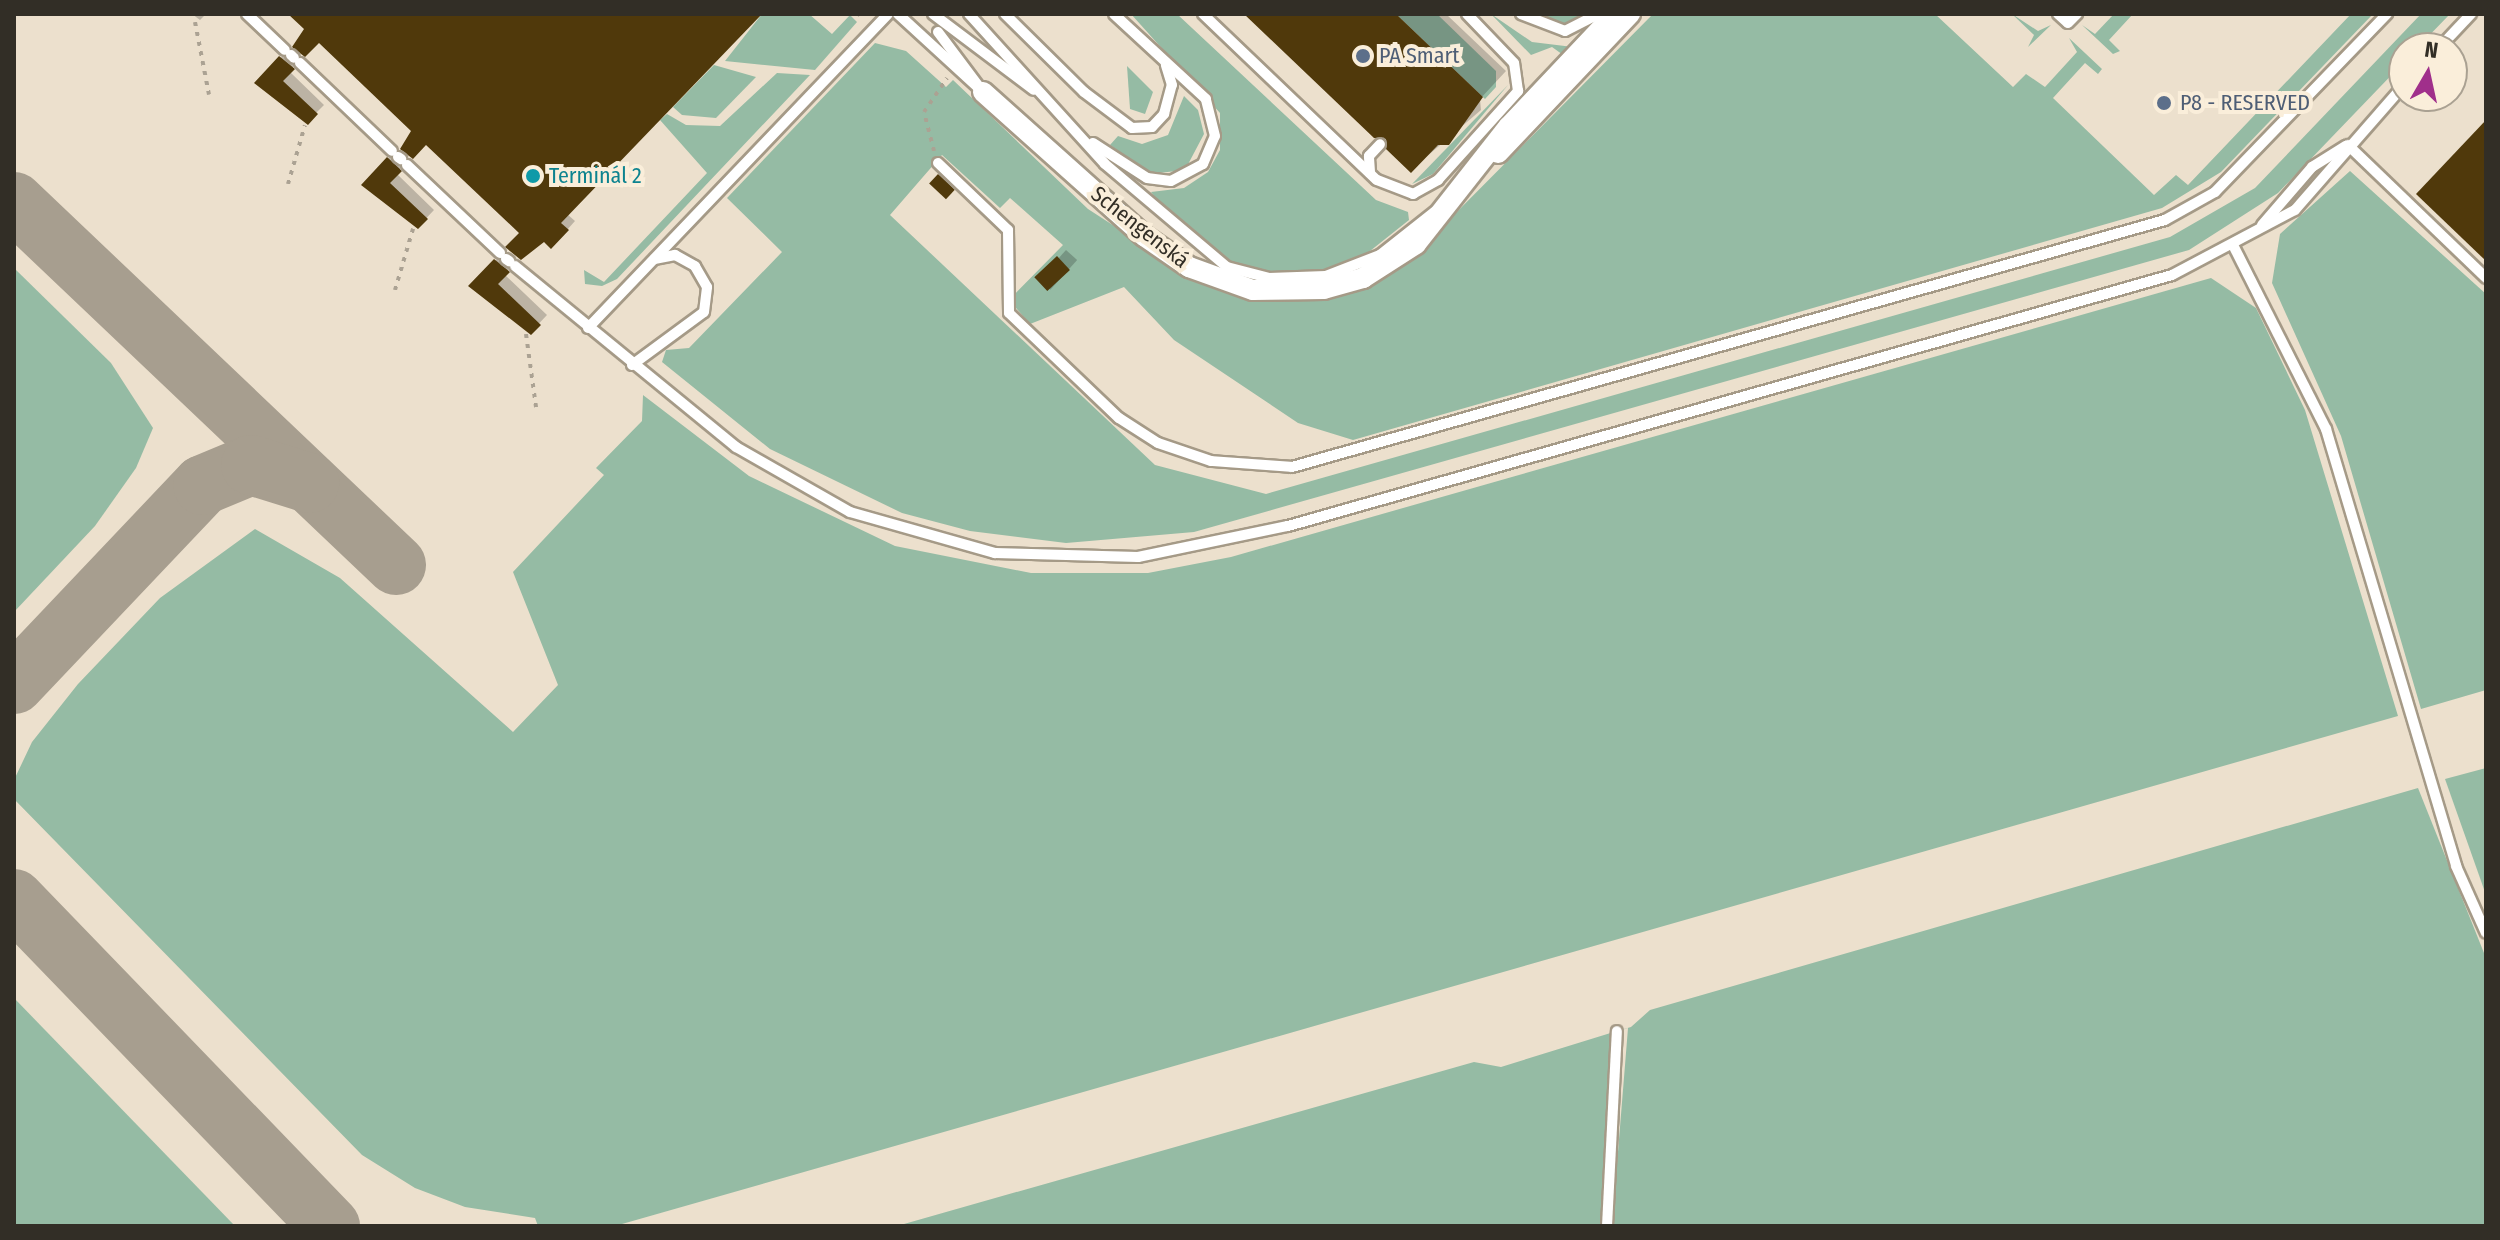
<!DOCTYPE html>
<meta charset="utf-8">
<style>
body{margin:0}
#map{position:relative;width:2500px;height:1240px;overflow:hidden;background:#ece0cd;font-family:"Fira Sans Condensed",sans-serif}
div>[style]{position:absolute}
.green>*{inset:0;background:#95bba4}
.shadow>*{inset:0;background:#0003;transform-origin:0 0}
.taxiway>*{height:60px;margin:-30px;padding:0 30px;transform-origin:30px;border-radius:30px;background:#a79e8f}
.building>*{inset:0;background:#50390b;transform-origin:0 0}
.path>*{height:4px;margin-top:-2px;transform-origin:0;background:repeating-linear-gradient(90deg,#aba293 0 4px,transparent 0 10px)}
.roads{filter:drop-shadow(2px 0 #a59a87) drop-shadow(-2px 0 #a59a87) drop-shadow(0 2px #a59a87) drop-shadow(0 -2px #a59a87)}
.service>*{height:10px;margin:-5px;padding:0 5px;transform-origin:5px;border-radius:5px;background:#fff}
.minor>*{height:20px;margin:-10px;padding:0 10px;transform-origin:10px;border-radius:10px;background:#fff}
.dots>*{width:22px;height:22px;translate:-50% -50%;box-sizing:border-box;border:4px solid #faeeda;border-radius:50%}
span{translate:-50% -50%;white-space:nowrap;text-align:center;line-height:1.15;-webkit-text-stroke:8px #faeeda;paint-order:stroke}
.service-label{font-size:22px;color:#4e5e75}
.left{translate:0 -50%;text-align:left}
.culture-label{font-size:22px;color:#0d838f}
.street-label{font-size:22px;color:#322e26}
.frame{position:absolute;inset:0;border:16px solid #322e26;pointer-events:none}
.north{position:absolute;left:2388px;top:32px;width:80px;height:80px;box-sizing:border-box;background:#faeeda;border:2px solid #aaa192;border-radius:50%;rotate:9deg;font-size:22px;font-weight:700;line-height:32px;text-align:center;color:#322e26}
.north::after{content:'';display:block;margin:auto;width:28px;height:36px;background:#a02f8b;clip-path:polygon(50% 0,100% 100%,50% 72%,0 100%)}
</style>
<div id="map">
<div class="green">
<div style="clip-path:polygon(762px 14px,809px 14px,832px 34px,850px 15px,857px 22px,815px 70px,725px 61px)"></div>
<div style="clip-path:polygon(1131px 14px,1177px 14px,1376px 200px,1408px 212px,1409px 220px,1365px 255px,1331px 269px,1280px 274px,1223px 261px,1180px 229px,1151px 192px,1184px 188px,1208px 172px,1220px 150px,1220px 113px)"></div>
<div style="clip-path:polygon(1396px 14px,1437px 14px,1496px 71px,1496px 87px,1485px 99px)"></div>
<div style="clip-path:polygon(1491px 14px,1532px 42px,1573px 47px,1566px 57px,1552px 47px,1531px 55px)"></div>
<div style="clip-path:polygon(1531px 14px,1590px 14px,1562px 25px)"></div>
<div style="clip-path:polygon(1653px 14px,1935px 14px,2013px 87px,2026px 74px,2045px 87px,2077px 52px,2069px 38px,2102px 69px,2098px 74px,2085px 63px,2053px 98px,2154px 195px,2176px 175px,2188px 185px,2351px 14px,2373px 14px,2221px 172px,2162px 208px,1353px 440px,1298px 423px,1174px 340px,1124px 287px,1030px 324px,1009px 300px,1063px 245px,1010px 198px,1000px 208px,942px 155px,890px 215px,1155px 465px,1266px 494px,2170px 237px,2255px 188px,2421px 14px,2450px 14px,2417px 48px,2404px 48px,2404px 62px,2278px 193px,2189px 250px,1194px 532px,1066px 543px,970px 531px,902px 513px,770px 449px,662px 362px,666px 350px,689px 348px,782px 252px,727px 198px,875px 43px,906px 51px,946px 87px,953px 80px,1088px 209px,1190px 275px,1240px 296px,1306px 299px,1431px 238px)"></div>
<div style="clip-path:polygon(2012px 14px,2038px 31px,2051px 25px,2028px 47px,2034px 35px)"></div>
<div style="clip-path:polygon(2114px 14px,2133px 14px,2109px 40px,2120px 51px,2113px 54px,2082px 25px,2095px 34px)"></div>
<div style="clip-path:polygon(714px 65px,756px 77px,716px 118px,682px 115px,673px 107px)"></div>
<div style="clip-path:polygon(1127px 66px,1153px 92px,1145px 114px,1130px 109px)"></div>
<div style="clip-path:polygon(777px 73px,810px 75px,617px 279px,602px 286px,585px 284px,584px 270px,604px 282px,707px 173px,660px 120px,667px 114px,686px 125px,720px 126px)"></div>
<div style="clip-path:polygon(1508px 85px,1433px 174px,1412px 184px)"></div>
<div style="clip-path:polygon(1184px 96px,1198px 110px,1204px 134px,1185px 170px,1150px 174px,1110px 145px,1118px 136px,1142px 144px,1168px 135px)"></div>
<div style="clip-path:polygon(2350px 171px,2486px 294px,2486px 690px,2421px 709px,2341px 436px,2272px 283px,2280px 234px)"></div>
<div style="clip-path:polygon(14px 268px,111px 363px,153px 428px,136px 468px,95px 526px,14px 612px)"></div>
<div style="clip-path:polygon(2211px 278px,2256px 308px,2305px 410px,2398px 716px,615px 1226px,538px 1226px,535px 1218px,465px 1207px,415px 1188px,362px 1155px,14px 799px,14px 780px,32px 742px,78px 684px,160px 598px,255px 529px,340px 578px,513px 732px,558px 685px,513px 572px,604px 475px,596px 468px,642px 421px,643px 395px,749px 476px,895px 546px,1031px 573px,1148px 573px,1231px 557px)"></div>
<div style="clip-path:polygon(2486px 768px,2486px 895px,2445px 779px)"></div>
<div style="clip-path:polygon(2418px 788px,2486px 958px,2486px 1226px,1612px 1226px,1628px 1028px,1612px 1033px,1601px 1226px,897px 1226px,1474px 1062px,1501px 1067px,1617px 1031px,1631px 1027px,1650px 1010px)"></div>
<div style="clip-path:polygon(14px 998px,235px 1226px,14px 1226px)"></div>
</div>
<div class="shadow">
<div style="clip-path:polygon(192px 14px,206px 14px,200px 20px)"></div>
<div style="clip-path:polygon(291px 14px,760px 14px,567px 214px,575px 221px,559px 239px,544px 240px,522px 232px)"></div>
<div style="clip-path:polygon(1246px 14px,1446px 14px,1506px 71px,1480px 99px,1481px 110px,1411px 170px,1388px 137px)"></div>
<div style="clip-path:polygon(289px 49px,299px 57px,290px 72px,324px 105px,307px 122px,257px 83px)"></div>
<div style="clip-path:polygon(396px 150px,406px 158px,397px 174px,434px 210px,418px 227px,364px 184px)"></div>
<div style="left:943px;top:172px;width:20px;height:16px;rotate:45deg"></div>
<div style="left:1066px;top:250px;width:15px;height:40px;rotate:42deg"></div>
<div style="clip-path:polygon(504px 252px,514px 260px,505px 275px,547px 315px,531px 332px,471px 286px)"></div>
</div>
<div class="taxiway">
<div style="left:14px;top:202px;width:527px;rotate:43.54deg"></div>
<div style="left:14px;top:684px;width:274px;rotate:-46.5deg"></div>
<div style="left:203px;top:485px;width:52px;rotate:-22.6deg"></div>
<div style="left:251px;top:465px;width:61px;rotate:17.2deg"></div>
<div style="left:14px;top:899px;width:455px;rotate:46deg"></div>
</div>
<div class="building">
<div style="clip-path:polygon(288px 14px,762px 14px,561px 223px,569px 230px,551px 249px,544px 242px,521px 260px,505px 247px,519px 233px,426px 145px,413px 159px,400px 149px,411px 131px,319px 43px,305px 57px,292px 47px,304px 29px)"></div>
<div style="clip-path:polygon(1244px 14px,1396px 14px,1483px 97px,1449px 145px,1438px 145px,1411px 173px,1386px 149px,1386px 139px,1374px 138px)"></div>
<div style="clip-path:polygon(279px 56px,295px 69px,283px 81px,318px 114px,308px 125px,254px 83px)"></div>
<div style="clip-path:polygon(2486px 120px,2486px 261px,2416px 194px)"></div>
<div style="clip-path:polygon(387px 157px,402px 171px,390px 183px,428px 219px,418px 229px,361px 185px)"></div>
<div style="left:938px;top:174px;width:23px;height:13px;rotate:43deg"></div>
<div style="left:1057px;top:256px;width:19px;height:31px;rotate:47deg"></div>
<div style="clip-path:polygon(494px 259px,510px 272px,498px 284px,541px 325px,531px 335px,468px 286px)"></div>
</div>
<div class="path">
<div style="left:858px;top:14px;width:2px;rotate:27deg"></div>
<div style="left:195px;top:22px;width:74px;rotate:79.1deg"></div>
<div style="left:934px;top:151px;width:40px;rotate:-104.4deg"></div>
<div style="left:924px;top:112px;width:41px;rotate:-55.9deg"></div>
<div style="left:288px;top:184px;width:61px;rotate:-73.9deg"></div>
<div style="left:395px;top:290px;width:64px;rotate:-73.6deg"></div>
<div style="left:526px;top:334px;width:74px;rotate:82.2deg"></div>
</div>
<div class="roads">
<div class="service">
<div style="left:247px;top:14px;width:52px;rotate:43.5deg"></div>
<div style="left:898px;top:14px;width:115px;rotate:42.5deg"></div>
<div style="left:933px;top:14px;width:126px;rotate:37deg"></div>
<div style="left:969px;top:14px;width:202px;rotate:47.8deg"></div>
<div style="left:1105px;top:164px;width:160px;rotate:40.2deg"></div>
<div style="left:1227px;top:267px;width:43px;rotate:14.7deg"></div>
<div style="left:1269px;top:278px;width:57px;rotate:-2deg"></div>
<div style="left:1326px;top:276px;width:58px;rotate:-21.3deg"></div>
<div style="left:1380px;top:255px;width:69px;rotate:-38.5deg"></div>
<div style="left:1005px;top:14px;width:111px;rotate:44.6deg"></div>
<div style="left:1084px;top:92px;width:60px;rotate:36.9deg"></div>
<div style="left:1132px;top:128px;width:20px;rotate:-3deg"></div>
<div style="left:1152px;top:127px;width:18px;rotate:-47deg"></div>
<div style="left:1164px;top:114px;width:30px;rotate:-75deg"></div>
<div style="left:1172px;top:85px;width:21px;rotate:-107deg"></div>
<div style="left:1203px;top:14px;width:240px;rotate:43.7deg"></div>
<div style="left:1377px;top:180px;width:39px;rotate:21deg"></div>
<div style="left:1413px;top:194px;width:29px;rotate:-29deg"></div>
<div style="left:1438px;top:180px;width:120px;rotate:-48deg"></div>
<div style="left:1518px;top:91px;width:28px;rotate:-98deg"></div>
<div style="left:1514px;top:63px;width:68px;rotate:-133.8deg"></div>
<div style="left:1521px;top:14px;width:47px;rotate:21.1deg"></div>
<div style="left:1565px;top:31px;width:38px;rotate:-27deg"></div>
<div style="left:2058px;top:14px;width:13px;rotate:42deg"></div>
<div style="left:2068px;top:23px;width:13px;rotate:-45deg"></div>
<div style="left:938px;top:32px;width:70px;rotate:53.1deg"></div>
<div style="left:2439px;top:48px;width:47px;rotate:-46.7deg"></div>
<div style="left:291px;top:55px;width:4px;rotate:45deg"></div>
<div style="left:300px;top:63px;width:127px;rotate:43.7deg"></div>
<div style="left:1093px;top:143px;width:64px;rotate:32.9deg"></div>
<div style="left:1147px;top:178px;width:24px;rotate:7deg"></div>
<div style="left:1171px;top:181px;width:36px;rotate:-28deg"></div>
<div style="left:1203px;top:164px;width:30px;rotate:-67deg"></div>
<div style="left:1215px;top:136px;width:38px;rotate:-104deg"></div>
<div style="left:1206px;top:99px;width:125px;rotate:-137.3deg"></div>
<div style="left:2348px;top:145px;width:192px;rotate:43.9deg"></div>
<div style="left:398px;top:157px;width:4px;rotate:34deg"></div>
<div style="left:938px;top:163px;width:97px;rotate:43.7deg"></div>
<div style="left:1008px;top:230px;width:83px;rotate:89.3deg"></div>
<div style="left:1009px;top:313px;width:152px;rotate:43.7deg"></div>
<div style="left:1119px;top:418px;width:46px;rotate:32.7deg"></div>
<div style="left:1158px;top:443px;width:56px;rotate:18.8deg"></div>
<div style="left:1211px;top:461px;width:81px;rotate:4.2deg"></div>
<div style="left:1292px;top:467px;width:907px;rotate:-15.8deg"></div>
<div style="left:2165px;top:220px;width:57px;rotate:-29.2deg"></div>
<div style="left:2215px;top:192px;width:248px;rotate:-46deg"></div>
<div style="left:407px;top:165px;width:128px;rotate:43.4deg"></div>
<div style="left:1370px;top:172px;width:16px;rotate:-94deg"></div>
<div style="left:1369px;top:156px;width:16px;rotate:-47deg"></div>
<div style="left:2262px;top:225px;width:77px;rotate:-49.2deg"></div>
<div style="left:2312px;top:167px;width:40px;rotate:-32deg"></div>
<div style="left:2233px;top:245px;width:206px;rotate:63.2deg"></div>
<div style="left:2326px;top:429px;width:456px;rotate:73.4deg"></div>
<div style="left:2456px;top:866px;width:73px;rotate:65.9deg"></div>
<div style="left:506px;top:259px;width:4px;rotate:34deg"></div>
<div style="left:515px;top:266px;width:286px;rotate:39.3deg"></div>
<div style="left:736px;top:447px;width:131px;rotate:29.7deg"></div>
<div style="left:850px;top:512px;width:151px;rotate:15.8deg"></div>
<div style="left:995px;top:553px;width:143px;rotate:1.6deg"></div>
<div style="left:1138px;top:557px;width:153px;rotate:-11.7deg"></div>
<div style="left:1288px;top:526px;width:919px;rotate:-15.85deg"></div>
<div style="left:2172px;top:275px;width:139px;rotate:-27.9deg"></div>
<div style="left:2295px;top:210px;width:166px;rotate:-48.9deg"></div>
<div style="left:588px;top:328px;width:434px;rotate:-46.3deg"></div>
<div style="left:632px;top:365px;width:89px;rotate:-36.4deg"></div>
<div style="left:704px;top:312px;width:25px;rotate:-83deg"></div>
<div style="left:707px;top:287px;width:24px;rotate:-120deg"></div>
<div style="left:695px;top:266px;width:23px;rotate:-151deg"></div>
<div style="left:675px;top:255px;width:21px;rotate:169deg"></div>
<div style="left:1607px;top:1226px;width:195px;rotate:-87.1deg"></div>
</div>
<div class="minor">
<div style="left:983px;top:92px;width:216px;rotate:41.8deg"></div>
<div style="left:1144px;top:236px;width:55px;rotate:34.6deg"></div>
<div style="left:1189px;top:267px;width:68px;rotate:19.8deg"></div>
<div style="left:1253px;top:290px;width:71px;rotate:-0.8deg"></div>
<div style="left:1324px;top:289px;width:41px;rotate:-15.8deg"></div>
<div style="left:1363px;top:278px;width:63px;rotate:-32.7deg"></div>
<div style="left:1416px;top:244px;width:149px;rotate:-51.8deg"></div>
<div style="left:1508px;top:127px;width:156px;rotate:-46.6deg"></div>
<div style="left:1498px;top:153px;width:192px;rotate:-46.5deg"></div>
</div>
</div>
<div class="dots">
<div style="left:1363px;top:56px;background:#5c6f8a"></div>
<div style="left:2164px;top:103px;background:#5c6f8a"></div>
<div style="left:533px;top:176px;background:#0f9aa8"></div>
</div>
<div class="service-label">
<span class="left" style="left:1379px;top:56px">PA Smart</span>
<span class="left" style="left:2180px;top:103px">P8 - RESERVED</span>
</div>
<div class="culture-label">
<span class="left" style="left:549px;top:176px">Terminál 2</span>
</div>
<div class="street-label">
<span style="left:1140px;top:227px;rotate:38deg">Schengenská</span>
</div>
<div class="frame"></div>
<div class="north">N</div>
</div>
